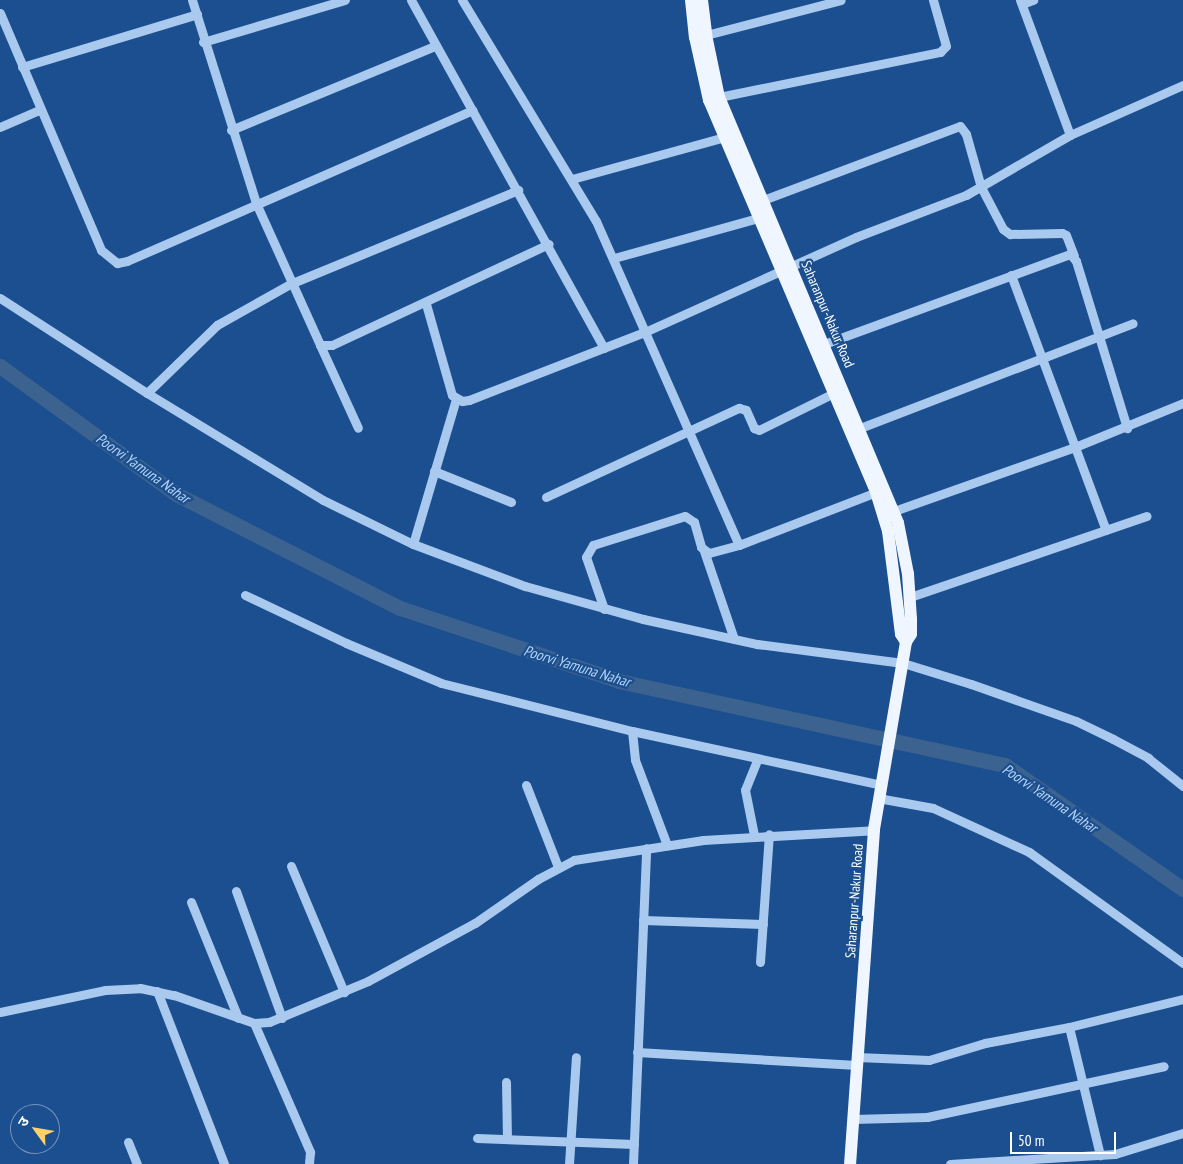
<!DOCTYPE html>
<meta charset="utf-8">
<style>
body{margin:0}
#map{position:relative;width:1183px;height:1164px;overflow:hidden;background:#1b4f8f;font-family:"PT Sans Narrow","Noto Sans Devanagari",sans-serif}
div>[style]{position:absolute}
.canal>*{height:15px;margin:-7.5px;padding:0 7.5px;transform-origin:7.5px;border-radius:7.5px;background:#3c6290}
.minor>*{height:9px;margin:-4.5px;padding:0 4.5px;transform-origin:4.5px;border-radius:4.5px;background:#a9c9ee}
.major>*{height:12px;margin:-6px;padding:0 6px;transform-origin:6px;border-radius:6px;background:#f0f6ff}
span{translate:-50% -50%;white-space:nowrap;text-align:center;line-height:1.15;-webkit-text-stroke:4.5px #1b4f8f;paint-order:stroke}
.street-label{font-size:14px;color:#fff}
.water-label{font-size:15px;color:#b5d3f5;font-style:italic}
.north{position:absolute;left:10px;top:1104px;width:50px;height:50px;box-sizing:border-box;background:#1b4f8f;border:1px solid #7695bc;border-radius:50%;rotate:302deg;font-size:14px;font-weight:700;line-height:20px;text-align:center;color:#fff}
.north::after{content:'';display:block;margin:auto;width:18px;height:22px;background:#ffd166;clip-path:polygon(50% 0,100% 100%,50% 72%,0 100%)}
.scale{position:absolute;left:1010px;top:1132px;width:106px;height:22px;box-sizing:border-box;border:2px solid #fff;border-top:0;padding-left:6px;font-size:15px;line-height:18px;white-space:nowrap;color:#fff;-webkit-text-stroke:4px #1b4f8f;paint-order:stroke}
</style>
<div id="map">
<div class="canal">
<div style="left:0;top:366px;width:218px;rotate:36deg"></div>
<div style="left:176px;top:494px;width:251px;rotate:27deg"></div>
<div style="left:400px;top:608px;width:231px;rotate:18.4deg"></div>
<div style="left:619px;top:681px;width:395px;rotate:12.3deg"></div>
<div style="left:1005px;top:765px;width:217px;rotate:34.9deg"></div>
</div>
<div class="minor">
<div style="left:192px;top:0;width:213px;rotate:72.5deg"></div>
<div style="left:256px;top:203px;width:156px;rotate:65.7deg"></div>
<div style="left:320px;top:345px;width:12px"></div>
<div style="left:332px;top:345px;width:239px;rotate:-25deg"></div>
<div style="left:411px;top:0;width:398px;rotate:61deg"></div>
<div style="left:462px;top:0;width:258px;rotate:58.8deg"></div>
<div style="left:596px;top:221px;width:354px;rotate:66.2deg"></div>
<div style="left:739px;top:545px;width:147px;rotate:-21.1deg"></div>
<div style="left:1020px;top:0;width:144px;rotate:69.7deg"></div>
<div style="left:1022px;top:4px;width:12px;rotate:-20deg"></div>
<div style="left:0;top:13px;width:258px;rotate:66.9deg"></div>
<div style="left:101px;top:250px;width:21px;rotate:39deg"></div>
<div style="left:117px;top:263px;width:10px;rotate:-11deg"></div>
<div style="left:127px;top:261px;width:377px;rotate:-23.6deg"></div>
<div style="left:706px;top:35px;width:139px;rotate:-14.5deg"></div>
<div style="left:203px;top:42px;width:148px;rotate:-16.5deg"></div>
<div style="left:22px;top:67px;width:183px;rotate:-16.8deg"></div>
<div style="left:719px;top:97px;width:226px;rotate:-11.5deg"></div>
<div style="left:940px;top:52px;width:8px;rotate:-45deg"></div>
<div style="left:946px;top:46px;width:48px;rotate:-105.8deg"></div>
<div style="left:0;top:127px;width:43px;rotate:-23.6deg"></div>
<div style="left:231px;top:130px;width:221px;rotate:-22.4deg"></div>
<div style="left:572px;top:179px;width:158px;rotate:-15.4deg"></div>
<div style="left:763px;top:200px;width:210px;rotate:-20.6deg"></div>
<div style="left:960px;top:126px;width:10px;rotate:53deg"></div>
<div style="left:966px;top:134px;width:55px;rotate:74.2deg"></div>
<div style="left:981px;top:187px;width:47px;rotate:62.4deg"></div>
<div style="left:1003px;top:229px;width:9px;rotate:36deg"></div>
<div style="left:1010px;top:234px;width:52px;rotate:-1.1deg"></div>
<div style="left:1062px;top:233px;width:4px;rotate:27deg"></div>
<div style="left:1066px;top:235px;width:22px;rotate:69deg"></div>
<div style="left:614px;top:258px;width:149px;rotate:-15.5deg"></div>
<div style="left:1011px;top:275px;width:272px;rotate:69.6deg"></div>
<div style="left:0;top:298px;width:175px;rotate:32.9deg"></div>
<div style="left:147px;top:393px;width:206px;rotate:31.3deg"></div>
<div style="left:323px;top:500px;width:100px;rotate:26.1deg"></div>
<div style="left:413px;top:544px;width:120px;rotate:20.6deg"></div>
<div style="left:525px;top:586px;width:123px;rotate:15.6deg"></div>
<div style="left:643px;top:619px;width:117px;rotate:12.4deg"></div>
<div style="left:757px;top:644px;width:147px;rotate:7.4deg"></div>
<div style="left:903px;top:663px;width:71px;rotate:17.2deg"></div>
<div style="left:971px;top:684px;width:111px;rotate:19.4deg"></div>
<div style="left:1076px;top:721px;width:41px;rotate:25.9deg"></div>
<div style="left:1113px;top:739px;width:40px;rotate:28deg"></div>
<div style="left:1148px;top:758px;width:45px;rotate:38.7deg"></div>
<div style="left:426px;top:304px;width:95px;rotate:74.1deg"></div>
<div style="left:452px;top:395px;width:12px;rotate:31deg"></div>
<div style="left:462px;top:401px;width:7px;rotate:-8deg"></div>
<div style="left:469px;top:400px;width:191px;rotate:-21.2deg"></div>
<div style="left:647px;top:331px;width:229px;rotate:-24.2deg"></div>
<div style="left:856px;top:237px;width:118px;rotate:-20.9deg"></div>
<div style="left:966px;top:195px;width:120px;rotate:-30deg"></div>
<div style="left:1070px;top:135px;width:124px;rotate:-23.9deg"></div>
<div style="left:824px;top:344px;width:262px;rotate:-20.1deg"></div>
<div style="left:1070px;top:254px;width:9px;rotate:49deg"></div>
<div style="left:1076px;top:261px;width:175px;rotate:73deg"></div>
<div style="left:320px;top:345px;width:91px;rotate:65.4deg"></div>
<div style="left:147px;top:393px;width:98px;rotate:-44.2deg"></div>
<div style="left:217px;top:325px;width:84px;rotate:-29.3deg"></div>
<div style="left:290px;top:284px;width:247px;rotate:-22.4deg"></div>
<div style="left:860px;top:428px;width:292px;rotate:-21deg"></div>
<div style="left:434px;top:471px;width:83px;rotate:21.9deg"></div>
<div style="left:546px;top:497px;width:213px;rotate:-24.8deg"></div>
<div style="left:739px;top:408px;width:7px;rotate:16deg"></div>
<div style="left:746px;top:410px;width:20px;rotate:66deg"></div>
<div style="left:754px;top:428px;width:5px;rotate:22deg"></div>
<div style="left:759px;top:430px;width:84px;rotate:-26.3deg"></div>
<div style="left:894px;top:511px;width:192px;rotate:-19.5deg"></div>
<div style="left:1075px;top:447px;width:117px;rotate:-22.2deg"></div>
<div style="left:413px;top:544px;width:151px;rotate:-73.5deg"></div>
<div style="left:704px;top:551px;width:93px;rotate:71.2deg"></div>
<div style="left:245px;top:595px;width:112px;rotate:25.4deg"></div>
<div style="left:346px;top:643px;width:103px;rotate:22.8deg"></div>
<div style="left:441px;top:683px;width:197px;rotate:14.1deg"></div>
<div style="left:632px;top:731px;width:255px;rotate:12.2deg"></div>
<div style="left:910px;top:597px;width:250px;rotate:-18.9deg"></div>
<div style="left:604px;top:609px;width:55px;rotate:-109.1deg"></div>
<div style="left:586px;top:557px;width:14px;rotate:-60deg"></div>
<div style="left:593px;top:545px;width:96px;rotate:-17.5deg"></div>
<div style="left:685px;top:516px;width:11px;rotate:34deg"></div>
<div style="left:694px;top:522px;width:26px;rotate:74deg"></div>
<div style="left:701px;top:547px;width:10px;rotate:37deg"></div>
<div style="left:709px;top:553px;width:31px;rotate:-15deg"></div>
<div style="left:632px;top:731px;width:29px;rotate:84deg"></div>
<div style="left:635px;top:760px;width:91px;rotate:69.4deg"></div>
<div style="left:526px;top:785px;width:88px;rotate:68.7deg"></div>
<div style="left:878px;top:798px;width:56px;rotate:10.3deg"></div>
<div style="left:933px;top:808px;width:106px;rotate:24.6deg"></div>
<div style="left:1029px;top:852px;width:190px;rotate:35.8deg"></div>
<div style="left:754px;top:835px;width:46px;rotate:-101.3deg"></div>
<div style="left:745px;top:790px;width:32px;rotate:-68deg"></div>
<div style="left:291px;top:866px;width:137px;rotate:67.2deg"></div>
<div style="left:236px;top:891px;width:135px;rotate:70.1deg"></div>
<div style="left:191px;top:902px;width:125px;rotate:67.9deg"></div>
<div style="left:643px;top:920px;width:120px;rotate:1.9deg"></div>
<div style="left:760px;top:962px;width:128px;rotate:-86deg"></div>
<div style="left:157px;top:991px;width:186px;rotate:68.8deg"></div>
<div style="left:0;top:1012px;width:107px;rotate:-11.8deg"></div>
<div style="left:105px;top:990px;width:35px;rotate:-3deg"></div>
<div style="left:140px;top:988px;width:35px;rotate:12deg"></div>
<div style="left:174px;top:995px;width:85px;rotate:19.3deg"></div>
<div style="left:254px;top:1023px;width:15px;rotate:-4deg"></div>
<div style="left:269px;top:1022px;width:107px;rotate:-22.5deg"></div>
<div style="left:368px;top:981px;width:122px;rotate:-28.5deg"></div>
<div style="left:475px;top:923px;width:77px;rotate:-34.9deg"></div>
<div style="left:538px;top:879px;width:41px;rotate:-27.8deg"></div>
<div style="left:574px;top:860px;width:131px;rotate:-8.8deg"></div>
<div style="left:703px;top:840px;width:171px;rotate:-3.3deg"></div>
<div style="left:254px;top:1023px;width:141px;rotate:66.5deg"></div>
<div style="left:310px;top:1152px;width:12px;rotate:95deg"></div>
<div style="left:1069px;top:1027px;width:132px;rotate:76.4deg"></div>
<div style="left:637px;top:1052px;width:220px;rotate:3.4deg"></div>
<div style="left:857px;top:1057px;width:72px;rotate:2.4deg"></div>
<div style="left:929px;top:1060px;width:59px;rotate:-16.9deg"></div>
<div style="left:985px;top:1043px;width:86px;rotate:-10.8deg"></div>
<div style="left:1069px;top:1027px;width:117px;rotate:-13.8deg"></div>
<div style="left:506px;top:1082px;width:57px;rotate:89deg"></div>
<div style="left:853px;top:1119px;width:74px;rotate:-1.5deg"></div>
<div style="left:927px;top:1117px;width:242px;rotate:-12.1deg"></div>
<div style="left:477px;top:1138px;width:157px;rotate:2.2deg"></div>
<div style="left:128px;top:1142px;width:24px;rotate:68deg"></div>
<div style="left:569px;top:1164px;width:107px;rotate:-86.3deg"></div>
<div style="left:633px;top:1164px;width:316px;rotate:-87.6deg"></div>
<div style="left:950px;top:1164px;width:165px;rotate:-3.5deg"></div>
<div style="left:1115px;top:1154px;width:71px;rotate:-17.2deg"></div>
</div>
<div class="major">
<div style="left:691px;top:0;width:37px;rotate:84deg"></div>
<div style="left:695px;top:37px;width:65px;rotate:77.5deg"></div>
<div style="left:709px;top:100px;width:426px;rotate:66.9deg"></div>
<div style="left:876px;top:492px;width:41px;rotate:72.9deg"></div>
<div style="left:888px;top:531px;width:104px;rotate:82.8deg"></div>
<div style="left:901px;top:634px;width:9px;rotate:58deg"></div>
<div style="left:906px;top:642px;width:191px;rotate:99.7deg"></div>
<div style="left:874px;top:830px;width:335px;rotate:94.1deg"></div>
<div style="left:702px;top:0;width:35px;rotate:83deg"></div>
<div style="left:706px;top:35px;width:63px;rotate:78.2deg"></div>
<div style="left:719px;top:97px;width:462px;rotate:67.2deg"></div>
<div style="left:898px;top:523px;width:52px;rotate:78.9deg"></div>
<div style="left:908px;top:574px;width:45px;rotate:86.2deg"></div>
<div style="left:911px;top:619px;width:15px;rotate:90deg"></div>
<div style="left:911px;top:634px;width:9px;rotate:122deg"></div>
</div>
<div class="street-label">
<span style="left:828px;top:314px;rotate:67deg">Saharanpur-Nakur Road</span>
<span style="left:854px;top:901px;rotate:-86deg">Saharanpur-Nakur Road</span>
</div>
<div class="water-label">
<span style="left:143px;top:468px;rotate:35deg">Poorvi Yamuna Nahar</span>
<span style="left:577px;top:666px;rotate:17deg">Poorvi Yamuna Nahar</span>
<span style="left:1050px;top:798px;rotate:34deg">Poorvi Yamuna Nahar</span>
</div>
<div class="north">उ</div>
<div class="scale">50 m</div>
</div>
